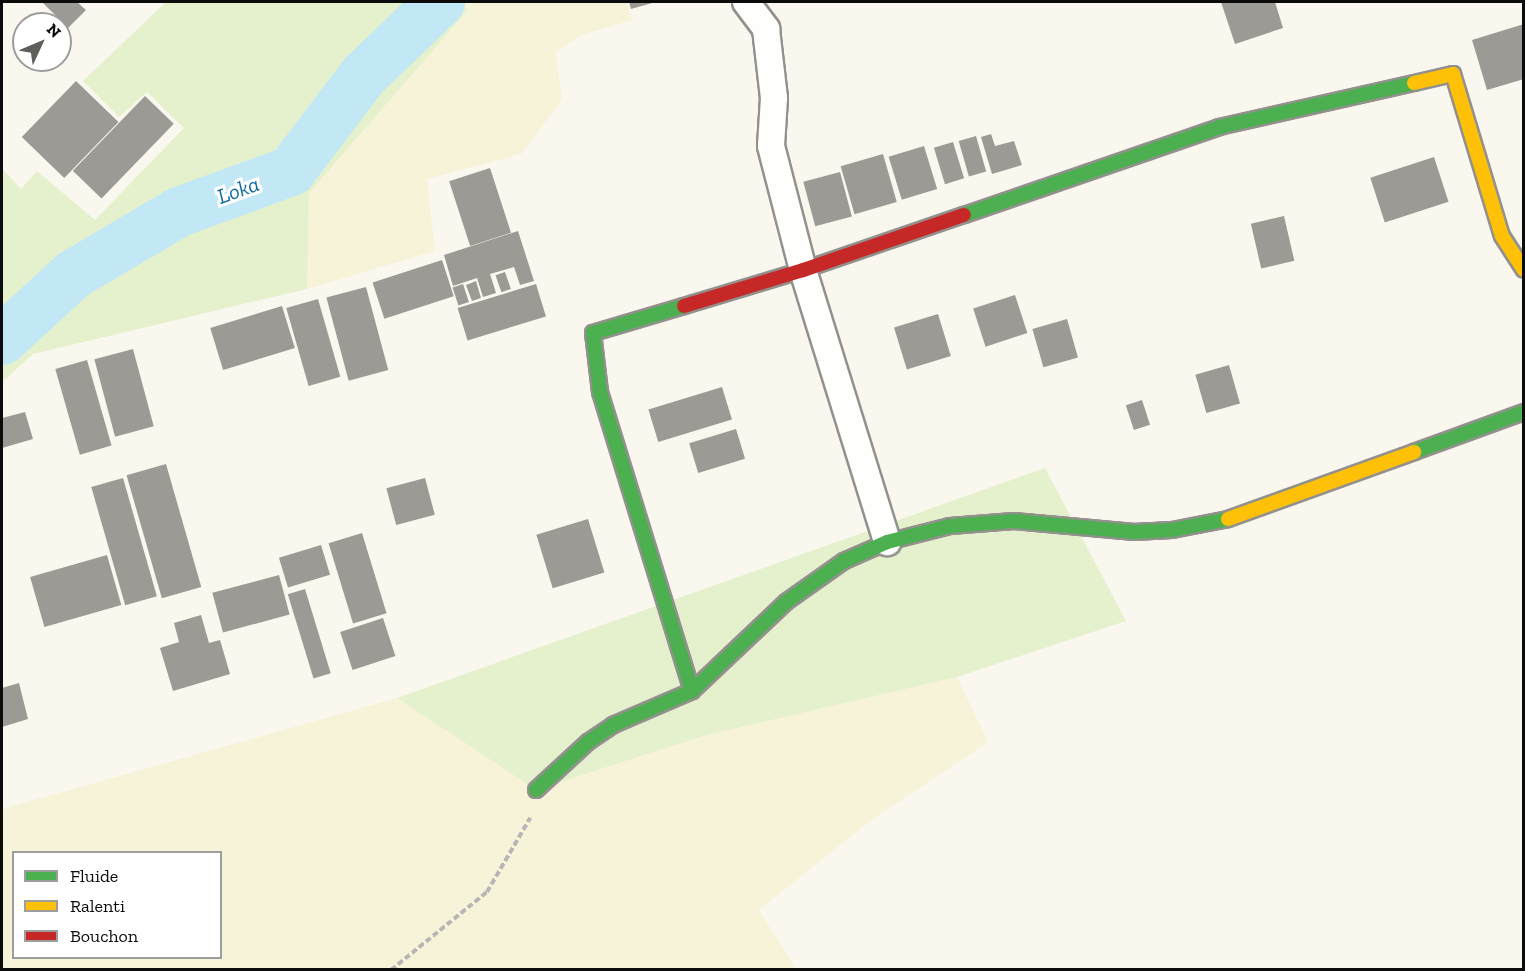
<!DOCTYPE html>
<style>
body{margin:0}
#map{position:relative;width:1525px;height:971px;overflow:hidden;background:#faf7ee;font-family:"Zilla Slab",serif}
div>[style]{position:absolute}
.farmland>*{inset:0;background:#f7f3d9}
.green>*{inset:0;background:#e5f0cd}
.river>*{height:50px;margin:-25px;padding:0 25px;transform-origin:25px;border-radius:25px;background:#c3e8f5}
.building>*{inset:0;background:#9c9a94;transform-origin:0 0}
.path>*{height:4px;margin-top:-2px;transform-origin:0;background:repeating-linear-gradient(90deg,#b7b6b5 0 6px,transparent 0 9px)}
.roads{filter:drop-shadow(2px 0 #93918d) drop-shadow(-2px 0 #93918d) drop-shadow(0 2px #93918d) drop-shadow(0 -2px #93918d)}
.street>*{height:26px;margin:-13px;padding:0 13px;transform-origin:13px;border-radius:13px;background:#fefefc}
.fast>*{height:14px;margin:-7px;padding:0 7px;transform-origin:7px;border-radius:7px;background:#4caf50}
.slow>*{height:14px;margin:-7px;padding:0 7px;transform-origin:7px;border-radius:7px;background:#ffc107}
.jam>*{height:14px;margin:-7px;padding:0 7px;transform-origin:7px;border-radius:7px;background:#c62828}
span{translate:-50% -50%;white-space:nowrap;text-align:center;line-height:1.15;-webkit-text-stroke:6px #fff;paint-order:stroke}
.water-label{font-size:22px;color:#106ba0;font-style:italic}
.frame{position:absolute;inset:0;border:3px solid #0b0b0b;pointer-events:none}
.legend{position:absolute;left:12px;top:851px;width:210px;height:108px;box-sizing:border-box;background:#fff;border:2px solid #9d9d9d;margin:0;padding:8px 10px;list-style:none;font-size:18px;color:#0b0b0b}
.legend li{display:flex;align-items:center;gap:12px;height:30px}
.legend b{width:30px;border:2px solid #9d9d9d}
.north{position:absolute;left:12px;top:12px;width:60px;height:60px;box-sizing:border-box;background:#fff;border:2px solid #9d9d9d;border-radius:50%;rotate:46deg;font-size:16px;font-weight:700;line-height:24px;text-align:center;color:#0b0b0b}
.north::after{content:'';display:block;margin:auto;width:21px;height:27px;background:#5f5e5a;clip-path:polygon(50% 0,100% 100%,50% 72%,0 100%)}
</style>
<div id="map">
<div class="farmland">
<div style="clip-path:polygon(457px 2px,627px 2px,632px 20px,581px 35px,556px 52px,562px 100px,521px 154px,427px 179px,435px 251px,307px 289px,309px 193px,468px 10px)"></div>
<div style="clip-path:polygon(evenodd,957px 677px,988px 742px,874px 818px,759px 910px,796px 969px,2px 970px,2px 809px,397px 698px,536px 790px,703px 736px,957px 677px,14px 852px,220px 852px,220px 958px,14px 958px,14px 852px)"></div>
</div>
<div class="green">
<div style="clip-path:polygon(166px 2px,457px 2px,468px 10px,309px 193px,307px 289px,33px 354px,2px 382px,2px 169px,21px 189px,37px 171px,95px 220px,184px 128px,147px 92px,119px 117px,83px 81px)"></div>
<div style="clip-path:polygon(1045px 468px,1126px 621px,957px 677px,703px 736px,536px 790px,397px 698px)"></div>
</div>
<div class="river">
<div style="left:2px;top:340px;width:98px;rotate:-42.5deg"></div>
<div style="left:74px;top:274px;width:122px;rotate:-30.6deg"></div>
<div style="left:179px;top:212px;width:119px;rotate:-20.1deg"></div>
<div style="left:291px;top:171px;width:119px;rotate:-52.8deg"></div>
<div style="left:363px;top:76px;width:107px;rotate:-43.9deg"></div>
</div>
<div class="building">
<div style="clip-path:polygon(42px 2px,77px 2px,86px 10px,68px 28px)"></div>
<div style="clip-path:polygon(629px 2px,656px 2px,631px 9px)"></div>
<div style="clip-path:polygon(1221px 2px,1275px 2px,1283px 28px,1235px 44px)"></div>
<div style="clip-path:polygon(1524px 24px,1524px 79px,1487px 90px,1472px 40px)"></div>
<div style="left:76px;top:81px;width:59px;height:78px;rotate:44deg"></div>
<div style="left:145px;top:96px;width:40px;height:104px;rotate:44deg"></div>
<div style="clip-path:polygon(991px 134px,995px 146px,1014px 141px,1022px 165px,992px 174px,981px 137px)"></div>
<div style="left:976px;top:136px;width:37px;height:18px;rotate:74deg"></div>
<div style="left:953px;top:142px;width:38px;height:20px;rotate:73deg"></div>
<div style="left:924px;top:146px;width:45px;height:37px;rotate:73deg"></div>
<div style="left:883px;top:154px;width:50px;height:44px;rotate:74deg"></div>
<div style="left:1434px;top:157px;width:47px;height:67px;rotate:72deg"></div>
<div style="left:490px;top:168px;width:68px;height:43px;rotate:72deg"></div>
<div style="left:840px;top:172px;width:46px;height:38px;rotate:75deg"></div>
<div style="left:1284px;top:216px;width:46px;height:34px;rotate:77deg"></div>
<div style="clip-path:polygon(518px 231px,534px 281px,520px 285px,514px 267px,490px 274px,496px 293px,483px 297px,477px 278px,453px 286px,444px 255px)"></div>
<div style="left:442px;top:260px;width:38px;height:73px;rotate:72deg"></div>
<div style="left:505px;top:272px;width:18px;height:10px;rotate:71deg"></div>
<div style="clip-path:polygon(476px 281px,481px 298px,472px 301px,466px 285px)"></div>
<div style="left:463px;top:284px;width:19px;height:11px;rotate:72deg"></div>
<div style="left:536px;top:284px;width:34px;height:82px;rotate:73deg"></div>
<div style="left:366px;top:287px;width:86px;height:41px;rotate:75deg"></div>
<div style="left:1015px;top:295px;width:40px;height:44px;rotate:72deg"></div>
<div style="left:318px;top:299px;width:81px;height:33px;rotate:74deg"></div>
<div style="left:282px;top:306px;width:44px;height:75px;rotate:73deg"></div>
<div style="left:938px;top:314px;width:44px;height:46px;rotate:73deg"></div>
<div style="left:1067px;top:319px;width:40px;height:36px;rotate:74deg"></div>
<div style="left:133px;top:349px;width:80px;height:40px;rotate:75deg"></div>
<div style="left:87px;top:360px;width:89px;height:33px;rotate:74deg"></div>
<div style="left:1229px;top:365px;width:40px;height:35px;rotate:74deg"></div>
<div style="left:722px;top:387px;width:34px;height:77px;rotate:73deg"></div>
<div style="left:1142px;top:400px;width:26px;height:17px;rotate:72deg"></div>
<div style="clip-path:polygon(25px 412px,33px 439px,2px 448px,2px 418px)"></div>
<div style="left:736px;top:429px;width:31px;height:49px;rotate:73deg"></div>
<div style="left:166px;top:464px;width:128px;height:41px;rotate:74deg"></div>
<div style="left:123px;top:478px;width:123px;height:33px;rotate:74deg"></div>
<div style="left:425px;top:478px;width:38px;height:40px;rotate:75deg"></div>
<div style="left:588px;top:519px;width:56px;height:54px;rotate:73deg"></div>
<div style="left:362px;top:533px;width:84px;height:35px;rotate:73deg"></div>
<div style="left:321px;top:545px;width:31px;height:44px;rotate:73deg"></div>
<div style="left:107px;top:555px;width:52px;height:80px;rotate:74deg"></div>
<div style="left:279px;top:575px;width:41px;height:69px;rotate:75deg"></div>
<div style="left:305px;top:589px;width:88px;height:18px;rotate:73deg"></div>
<div style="clip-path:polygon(201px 615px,209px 643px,220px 640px,230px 674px,173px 691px,160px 648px,179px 642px,174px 623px)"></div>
<div style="left:383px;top:618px;width:40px;height:45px;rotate:72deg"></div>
<div style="clip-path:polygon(19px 683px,28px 719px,2px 727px,2px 688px)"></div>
</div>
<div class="path">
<div style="left:391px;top:970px;width:124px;rotate:-39.1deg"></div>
<div style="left:487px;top:892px;width:86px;rotate:-59.8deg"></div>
</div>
<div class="roads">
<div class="street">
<div style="left:746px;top:2px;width:34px;rotate:53deg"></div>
<div style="left:766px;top:29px;width:69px;rotate:83.4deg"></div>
<div style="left:774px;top:98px;width:48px;rotate:93.6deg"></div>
<div style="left:771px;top:146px;width:128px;rotate:75.5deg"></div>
<div style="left:803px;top:270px;width:285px;rotate:72.8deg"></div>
</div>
<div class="fast">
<div style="left:964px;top:215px;width:270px;rotate:-19deg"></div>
<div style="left:1219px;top:127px;width:200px;rotate:-12.7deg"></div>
<div style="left:684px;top:306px;width:95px;rotate:163.5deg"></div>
<div style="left:593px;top:333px;width:59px;rotate:83.2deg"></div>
<div style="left:600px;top:392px;width:313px;rotate:72.9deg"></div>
<div style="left:1414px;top:452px;width:117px;rotate:-20deg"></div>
<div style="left:536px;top:790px;width:71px;rotate:-42.7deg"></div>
<div style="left:588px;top:742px;width:30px;rotate:-34deg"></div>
<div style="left:613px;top:725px;width:86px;rotate:-23.3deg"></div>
<div style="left:692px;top:691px;width:129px;rotate:-43.4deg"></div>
<div style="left:786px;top:602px;width:71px;rotate:-35.3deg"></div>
<div style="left:844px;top:561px;width:47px;rotate:-23.8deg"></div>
<div style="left:887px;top:542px;width:65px;rotate:-14.3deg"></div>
<div style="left:950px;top:526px;width:64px;rotate:-4.5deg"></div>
<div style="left:1014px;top:521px;width:121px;rotate:5.2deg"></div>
<div style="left:1134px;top:532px;width:38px;rotate:-3deg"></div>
<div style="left:1172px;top:530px;width:57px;rotate:-11.1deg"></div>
</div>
<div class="slow">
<div style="left:1414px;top:83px;width:40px;rotate:-13deg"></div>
<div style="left:1453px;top:74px;width:169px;rotate:73.2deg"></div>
<div style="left:1502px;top:236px;width:40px;rotate:57.1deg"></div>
<div style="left:1228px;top:519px;width:198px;rotate:-19.8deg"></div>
</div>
<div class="jam">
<div style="left:684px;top:306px;width:124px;rotate:-16.8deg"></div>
<div style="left:803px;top:270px;width:170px;rotate:-18.9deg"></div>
</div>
</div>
<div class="water-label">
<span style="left:238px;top:190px;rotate:-20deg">Loka</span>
</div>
<div class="frame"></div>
<ul class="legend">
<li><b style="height:8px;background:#4caf50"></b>Fluide</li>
<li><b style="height:8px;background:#ffc107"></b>Ralenti</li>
<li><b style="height:8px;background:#c62828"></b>Bouchon</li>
</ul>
<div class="north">N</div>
</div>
